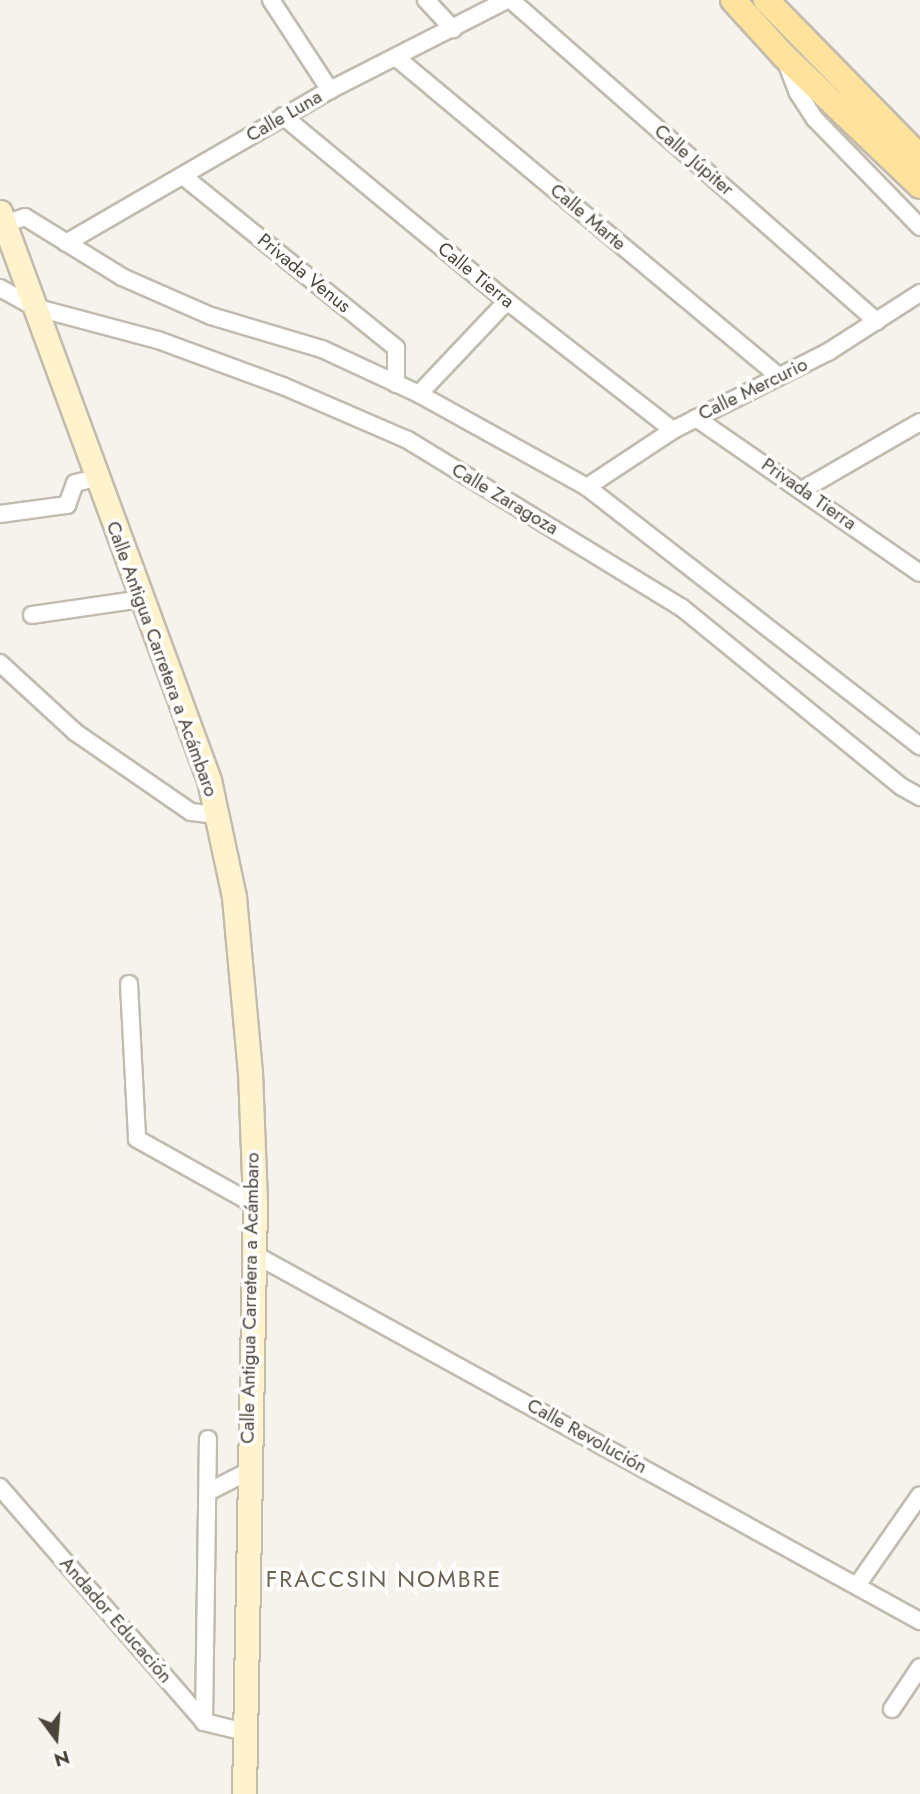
<!DOCTYPE html>
<meta charset="utf-8">
<style>
body{margin:0}
#map{position:relative;width:920px;height:1794px;overflow:hidden;background:#f6f3ec;font-family:Jost,sans-serif}
div>[style]{position:absolute}
.roads{filter:drop-shadow(2px 0 #c2bbae) drop-shadow(-2px 0 #c2bbae) drop-shadow(0 2px #c2bbae) drop-shadow(0 -2px #c2bbae)}
.street>*{height:16px;margin:-8px;padding:0 8px;transform-origin:8px;border-radius:8px;background:#fff}
.secondary>*{height:23px;margin:-11.5px;padding:0 11.5px;transform-origin:11.5px;border-radius:11.5px;background:#fff3cd}
.primary>*{height:24px;margin:-12px;padding:0 12px;transform-origin:12px;border-radius:12px;background:#ffe39c}
span{translate:-50% -50%;white-space:nowrap;text-align:center;line-height:1.15;-webkit-text-stroke:7px #fff;paint-order:stroke}
.street-label{font-size:19px;color:#4b4439}
.quarter-label{font-size:23px;color:#6e6250;letter-spacing:2px}
.north{position:absolute;left:21px;top:1703px;width:70px;height:70px;-webkit-text-stroke:5px #fff;paint-order:stroke;rotate:164deg;font-size:19px;font-weight:700;line-height:28px;text-align:center;color:#4b4439}
.north::after{content:'';display:block;margin:auto;width:24px;height:32px;background:#4b4439;clip-path:polygon(50% 0,100% 100%,50% 72%,0 100%)}
</style>
<div id="map">
<div class="roads">
<div class="street">
<div style="left:271px;top:0;width:108px;rotate:56.8deg"></div>
<div style="left:426px;top:0;width:40px;rotate:47deg"></div>
<div style="left:511px;top:0;width:487px;rotate:41.3deg"></div>
<div style="left:398px;top:59px;width:495px;rotate:39.8deg"></div>
<div style="left:786px;top:62px;width:33px;rotate:69deg"></div>
<div style="left:798px;top:93px;width:31px;rotate:57deg"></div>
<div style="left:815px;top:119px;width:151px;rotate:45.8deg"></div>
<div style="left:283px;top:116px;width:291px;rotate:39.6deg"></div>
<div style="left:507px;top:301px;width:210px;rotate:37.9deg"></div>
<div style="left:183px;top:176px;width:274px;rotate:38.9deg"></div>
<div style="left:396px;top:348px;width:36px;rotate:90deg"></div>
<div style="left:4px;top:224px;width:22px;rotate:-18deg"></div>
<div style="left:25px;top:217px;width:114px;rotate:31.7deg"></div>
<div style="left:122px;top:277px;width:97px;rotate:23.7deg"></div>
<div style="left:211px;top:316px;width:116px;rotate:16.6deg"></div>
<div style="left:322px;top:349px;width:107px;rotate:24.9deg"></div>
<div style="left:419px;top:394px;width:192px;rotate:29deg"></div>
<div style="left:587px;top:487px;width:422px;rotate:37.9deg"></div>
<div style="left:66px;top:243px;width:305px;rotate:-30.1deg"></div>
<div style="left:330px;top:90px;width:199px;rotate:-27deg"></div>
<div style="left:0;top:288px;width:39px;rotate:29deg"></div>
<div style="left:34px;top:307px;width:128px;rotate:14.9deg"></div>
<div style="left:158px;top:340px;width:133px;rotate:20.2deg"></div>
<div style="left:283px;top:386px;width:136px;rotate:23.4deg"></div>
<div style="left:408px;top:440px;width:320px;rotate:31.5deg"></div>
<div style="left:681px;top:607px;width:285px;rotate:39.2deg"></div>
<div style="left:902px;top:787px;width:21px;rotate:29deg"></div>
<div style="left:419px;top:394px;width:128px;rotate:-46.6deg"></div>
<div style="left:696px;top:418px;width:272px;rotate:34.7deg"></div>
<div style="left:587px;top:487px;width:103px;rotate:-33.5deg"></div>
<div style="left:673px;top:430px;width:174px;rotate:-26.7deg"></div>
<div style="left:828px;top:352px;width:109px;rotate:-32.7deg"></div>
<div style="left:804px;top:489px;width:134px;rotate:-30deg"></div>
<div style="left:0;top:514px;width:68px;rotate:-7.7deg"></div>
<div style="left:67px;top:505px;width:23px;rotate:-70deg"></div>
<div style="left:75px;top:483px;width:22px;rotate:-13deg"></div>
<div style="left:32px;top:615px;width:111px;rotate:-8.3deg"></div>
<div style="left:0;top:663px;width:102px;rotate:42.6deg"></div>
<div style="left:75px;top:732px;width:141px;rotate:34.6deg"></div>
<div style="left:191px;top:812px;width:26px;rotate:7deg"></div>
<div style="left:129px;top:984px;width:155px;rotate:87deg"></div>
<div style="left:137px;top:1139px;width:135px;rotate:29.2deg"></div>
<div style="left:252px;top:1253px;width:763px;rotate:28.85deg"></div>
<div style="left:0;top:1487px;width:311px;rotate:49deg"></div>
<div style="left:204px;top:1722px;width:42px;rotate:13.7deg"></div>
<div style="left:210px;top:1491px;width:42px;rotate:-27.2deg"></div>
<div style="left:858px;top:1584px;width:108px;rotate:-55.1deg"></div>
<div style="left:892px;top:1709px;width:50px;rotate:-56.3deg"></div>
<div style="left:204px;top:1722px;width:283px;rotate:-89.2deg"></div>
</div>
<div class="secondary">
<div style="left:0;top:212px;width:605px;rotate:69.8deg"></div>
<div style="left:209px;top:780px;width:120px;rotate:77.9deg"></div>
<div style="left:234px;top:897px;width:176px;rotate:84.8deg"></div>
<div style="left:250px;top:1072px;width:133px;rotate:87.8deg"></div>
<div style="left:255px;top:1205px;width:589px;rotate:91.07deg"></div>
</div>
<div class="primary">
<div style="left:733px;top:0;width:76px;rotate:47.7deg"></div>
<div style="left:784px;top:56px;width:188px;rotate:43.7deg"></div>
<div style="left:766px;top:0;width:220px;rotate:45.6deg"></div>
</div>
</div>
<div class="street-label">
<span style="left:284px;top:116px;rotate:-30deg">Calle Luna</span>
<span style="left:694px;top:160px;rotate:41deg">Calle Júpiter</span>
<span style="left:588px;top:217px;rotate:40deg">Calle Marte</span>
<span style="left:304px;top:273px;rotate:39deg">Privada Venus</span>
<span style="left:476px;top:275px;rotate:39deg">Calle Tierra</span>
<span style="left:753px;top:389px;rotate:-26deg">Calle Mercurio</span>
<span style="left:809px;top:494px;rotate:35deg">Privada Tierra</span>
<span style="left:505px;top:499px;rotate:31deg">Calle Zaragoza</span>
<span style="left:162px;top:659px;rotate:70deg">Calle Antigua Carretera a Acámbaro</span>
<span style="left:250px;top:1298px;rotate:-89deg">Calle Antigua Carretera a Acámbaro</span>
<span style="left:587px;top:1436px;rotate:29deg">Calle Revolución</span>
<span style="left:116px;top:1620px;rotate:49deg">Andador Educación</span>
</div>
<div class="quarter-label">
<span style="left:384px;top:1579px">FRACCSIN NOMBRE</span>
</div>
<div class="north">N</div>
</div>
